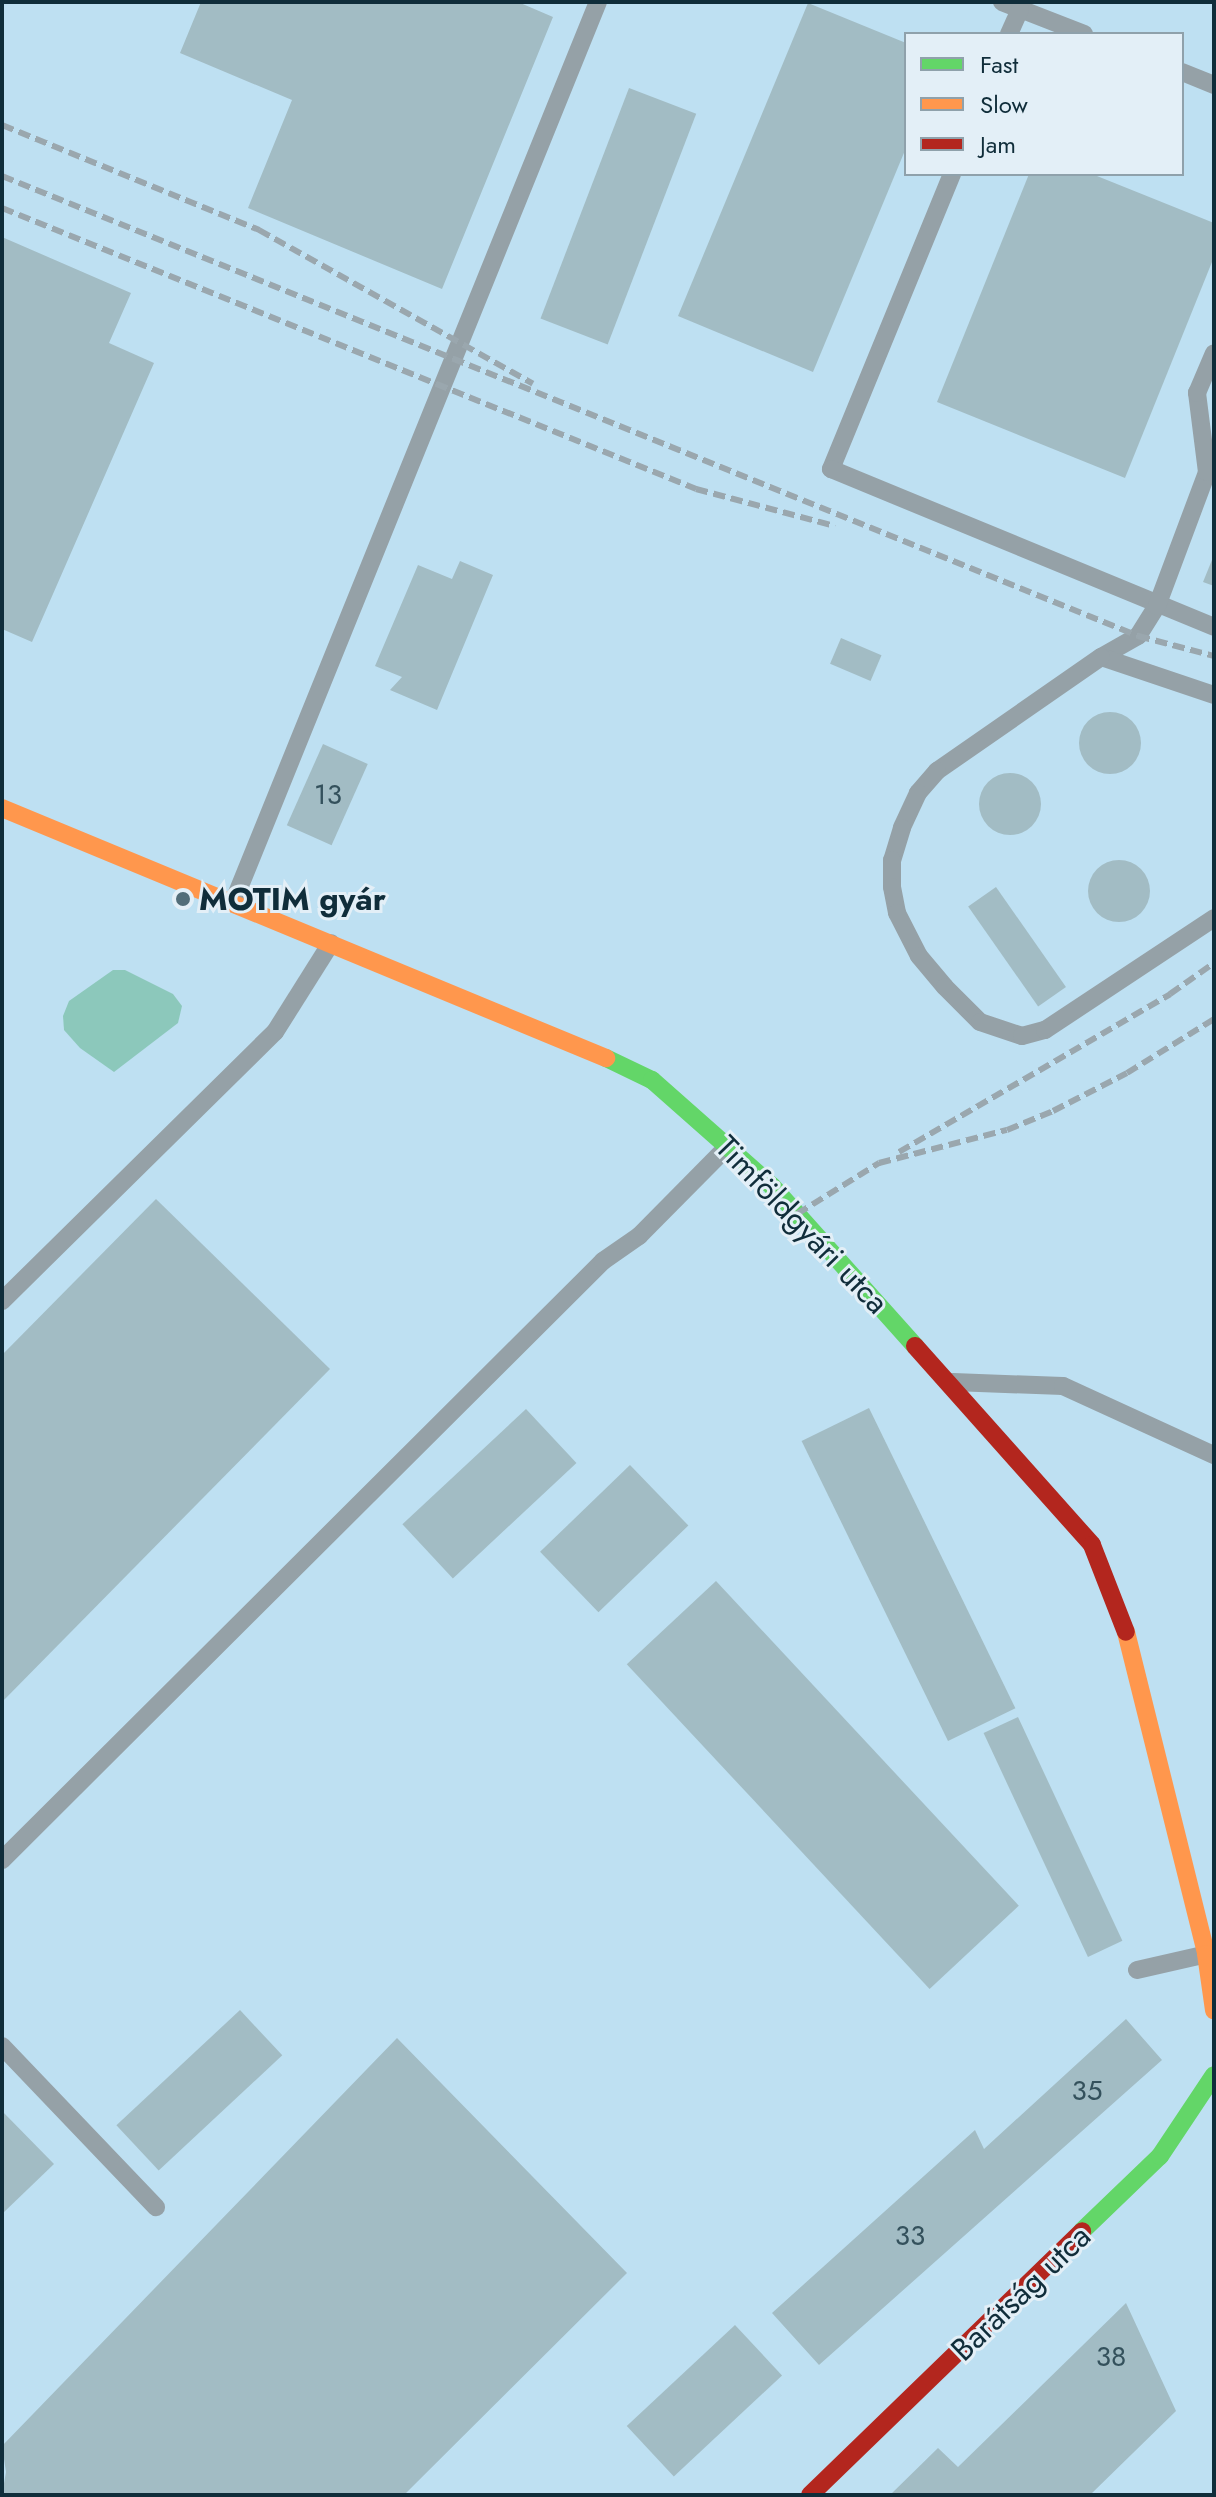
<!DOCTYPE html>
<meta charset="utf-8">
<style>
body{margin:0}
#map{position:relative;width:1216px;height:2497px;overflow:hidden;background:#cde3ee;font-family:Jost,sans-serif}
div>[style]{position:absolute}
.built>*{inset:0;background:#bee0f2}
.water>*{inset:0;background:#8cc8bb}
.building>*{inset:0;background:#a2bcc4;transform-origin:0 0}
.round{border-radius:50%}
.lane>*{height:18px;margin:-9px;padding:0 9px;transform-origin:9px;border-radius:9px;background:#95a1a7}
.fast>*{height:18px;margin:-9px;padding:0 9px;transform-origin:9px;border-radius:9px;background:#63d668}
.slow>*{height:18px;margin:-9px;padding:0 9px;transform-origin:9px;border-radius:9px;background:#ff974d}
.jam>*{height:18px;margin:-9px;padding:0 9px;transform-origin:9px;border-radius:9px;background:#b3261e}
.rail>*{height:6px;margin-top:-3px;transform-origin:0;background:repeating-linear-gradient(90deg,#9aa7ae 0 12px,transparent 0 18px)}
.dots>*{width:22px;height:22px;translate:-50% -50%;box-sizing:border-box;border:4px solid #e3eff7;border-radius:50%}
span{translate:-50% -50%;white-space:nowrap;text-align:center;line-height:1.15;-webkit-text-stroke:6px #e3eff7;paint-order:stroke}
.number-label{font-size:28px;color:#34515c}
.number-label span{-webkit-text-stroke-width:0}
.poi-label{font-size:32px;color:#102d3a;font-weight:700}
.left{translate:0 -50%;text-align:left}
.street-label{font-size:32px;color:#102d3a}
.frame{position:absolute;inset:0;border:4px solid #102d3a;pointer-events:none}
.legend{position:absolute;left:904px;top:32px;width:280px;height:144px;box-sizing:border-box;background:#e3eff7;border:2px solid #8fa1ab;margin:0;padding:10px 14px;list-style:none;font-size:24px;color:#102d3a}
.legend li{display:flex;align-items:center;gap:16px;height:40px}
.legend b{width:40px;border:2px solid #8fa1ab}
</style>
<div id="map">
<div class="built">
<div style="clip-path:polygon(evenodd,2px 2px,1214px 2px,1214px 2495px,2px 2495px,2px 2px,906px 34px,1182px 34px,1182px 174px,906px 174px,906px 34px)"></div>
</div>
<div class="water">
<div style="clip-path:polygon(113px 970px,125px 970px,173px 994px,182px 1006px,178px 1023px,114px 1072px,80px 1048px,64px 1030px,63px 1016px,69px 1001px)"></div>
</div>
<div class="building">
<div style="clip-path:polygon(201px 2px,518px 2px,553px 17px,442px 289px,248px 208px,292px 100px,180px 53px)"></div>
<div style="clip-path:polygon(808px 3px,906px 43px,906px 148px,813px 372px,678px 316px)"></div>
<div style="left:629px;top:88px;width:72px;height:247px;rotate:21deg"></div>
<div style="clip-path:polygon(1029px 174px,1092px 174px,1214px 223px,1214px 257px,1125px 478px,937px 402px)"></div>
<div style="clip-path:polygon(2px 237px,131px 293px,109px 343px,154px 363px,32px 642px,2px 629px)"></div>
<div style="clip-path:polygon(1214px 555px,1214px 586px,1203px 582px)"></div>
<div style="clip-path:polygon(460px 561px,493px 575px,437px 710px,390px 690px,402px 677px,375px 666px,418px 565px,452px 579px)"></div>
<div style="left:841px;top:638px;width:44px;height:28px;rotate:23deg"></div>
<div class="round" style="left:1079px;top:712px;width:62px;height:62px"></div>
<div style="left:323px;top:744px;width:49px;height:89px;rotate:24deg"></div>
<div class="round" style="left:979px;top:773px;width:62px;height:62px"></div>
<div class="round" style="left:1088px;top:860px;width:62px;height:62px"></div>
<div style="left:996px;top:887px;width:122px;height:34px;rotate:55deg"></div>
<div style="clip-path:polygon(156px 1199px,330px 1369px,2px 1702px,2px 1355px)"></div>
<div style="left:869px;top:1408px;width:334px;height:75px;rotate:64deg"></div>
<div style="left:526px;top:1409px;width:74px;height:169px;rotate:47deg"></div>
<div style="left:630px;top:1465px;width:84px;height:125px;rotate:46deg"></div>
<div style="left:716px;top:1581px;width:444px;height:122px;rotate:47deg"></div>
<div style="left:1018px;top:1717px;width:247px;height:38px;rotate:65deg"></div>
<div style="left:240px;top:2010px;width:62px;height:169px;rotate:47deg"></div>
<div style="clip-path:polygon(1126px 2019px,1162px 2060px,819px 2365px,772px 2313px,975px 2130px,984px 2149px)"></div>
<div style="clip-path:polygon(397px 2038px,627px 2273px,404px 2495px,2px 2495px,6px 2472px,2px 2446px)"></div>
<div style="clip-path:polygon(2px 2111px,54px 2164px,2px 2214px)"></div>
<div style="clip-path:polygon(1126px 2303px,1176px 2411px,1090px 2495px,890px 2495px,938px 2448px,958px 2467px)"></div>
<div style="left:735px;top:2325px;width:69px;height:148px;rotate:47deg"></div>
</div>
<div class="lane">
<div style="left:1002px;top:2px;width:88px;rotate:21.3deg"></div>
<div style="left:1009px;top:34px;width:27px;rotate:-66deg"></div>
<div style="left:1182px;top:72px;width:35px;rotate:22deg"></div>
<div style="left:952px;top:174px;width:319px;rotate:112.3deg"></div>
<div style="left:831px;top:469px;width:414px;rotate:22.4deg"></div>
<div style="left:1101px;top:657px;width:43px;rotate:-29.6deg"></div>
<div style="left:1138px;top:636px;width:36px;rotate:-58deg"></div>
<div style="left:1157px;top:606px;width:143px;rotate:-69.5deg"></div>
<div style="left:1207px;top:472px;width:80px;rotate:-97.2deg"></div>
<div style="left:1197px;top:393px;width:43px;rotate:-67deg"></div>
<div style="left:1214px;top:695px;width:119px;rotate:-161.4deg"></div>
<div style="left:1101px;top:657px;width:200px;rotate:145.2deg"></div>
<div style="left:937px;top:771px;width:29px;rotate:131deg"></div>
<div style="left:918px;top:793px;width:38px;rotate:115deg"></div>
<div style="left:902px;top:828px;width:34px;rotate:107deg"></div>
<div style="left:892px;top:860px;width:27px;rotate:90deg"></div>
<div style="left:892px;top:887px;width:26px;rotate:79deg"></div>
<div style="left:897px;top:913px;width:48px;rotate:62.9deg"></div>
<div style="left:919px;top:956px;width:40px;rotate:50deg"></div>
<div style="left:945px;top:987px;width:49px;rotate:45deg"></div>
<div style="left:980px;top:1022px;width:44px;rotate:18.4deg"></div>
<div style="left:1022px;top:1036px;width:24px;rotate:-15deg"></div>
<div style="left:1045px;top:1030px;width:203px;rotate:-33.5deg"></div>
<div style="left:233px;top:903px;width:972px;rotate:-67.95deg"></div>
<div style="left:2px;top:1301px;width:383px;rotate:-44.6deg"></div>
<div style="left:275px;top:1032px;width:105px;rotate:-57.8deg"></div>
<div style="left:953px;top:1382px;width:110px;rotate:2.1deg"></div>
<div style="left:1063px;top:1386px;width:166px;rotate:24.6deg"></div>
<div style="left:2px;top:1860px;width:849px;rotate:-44.9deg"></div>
<div style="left:603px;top:1261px;width:44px;rotate:-34.8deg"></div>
<div style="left:639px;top:1236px;width:125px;rotate:-45.3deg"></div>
<div style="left:1137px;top:1970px;width:72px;rotate:-12.9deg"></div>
<div style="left:2px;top:2046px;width:223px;rotate:46.3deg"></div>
</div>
<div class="fast">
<div style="left:606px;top:1058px;width:51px;rotate:25.6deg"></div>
<div style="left:652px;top:1080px;width:160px;rotate:41.5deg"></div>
<div style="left:772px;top:1186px;width:215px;rotate:48.2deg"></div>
<div style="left:1082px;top:2231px;width:108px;rotate:-43.9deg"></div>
<div style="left:1160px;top:2156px;width:97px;rotate:-56.3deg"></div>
</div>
<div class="slow">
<div style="left:2px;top:808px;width:654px;rotate:22.49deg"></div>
<div style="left:1126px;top:1632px;width:332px;rotate:76deg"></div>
<div style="left:1206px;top:1954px;width:57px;rotate:81.9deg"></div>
</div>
<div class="jam">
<div style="left:915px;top:1346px;width:266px;rotate:48.3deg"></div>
<div style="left:1092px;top:1545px;width:93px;rotate:68.7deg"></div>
<div style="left:810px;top:2495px;width:379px;rotate:-44.1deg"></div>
</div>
<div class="rail">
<div style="left:2px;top:125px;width:278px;rotate:22.2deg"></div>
<div style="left:259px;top:230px;width:314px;rotate:29.3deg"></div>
<div style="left:2px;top:176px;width:1226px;rotate:22.04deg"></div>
<div style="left:1138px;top:636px;width:79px;rotate:14.7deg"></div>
<div style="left:2px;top:208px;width:749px;rotate:22.04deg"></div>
<div style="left:696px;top:489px;width:144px;rotate:14.9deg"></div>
<div style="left:899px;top:1152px;width:314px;rotate:-30.2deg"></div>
<div style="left:1170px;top:994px;width:54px;rotate:-35.2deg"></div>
<div style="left:797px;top:1214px;width:97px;rotate:-31.9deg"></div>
<div style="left:879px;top:1163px;width:132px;rotate:-14.5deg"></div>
<div style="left:1007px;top:1130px;width:50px;rotate:-22.4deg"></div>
<div style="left:1053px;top:1111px;width:83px;rotate:-27.2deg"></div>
<div style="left:1127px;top:1073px;width:102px;rotate:-31.8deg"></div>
</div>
<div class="dots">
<div style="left:183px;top:899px;background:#526d79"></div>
</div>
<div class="number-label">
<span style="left:328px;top:795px">13</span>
<span style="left:1087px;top:2091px">35</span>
<span style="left:910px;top:2236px">33</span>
<span style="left:1111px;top:2357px">38</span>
</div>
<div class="poi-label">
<span class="left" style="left:199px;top:899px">MOTIM gyár</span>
</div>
<div class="street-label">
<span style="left:802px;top:1225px;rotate:46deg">Timföldgyári utca</span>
<span style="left:1021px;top:2293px;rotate:-44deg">Barátság utca</span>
</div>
<div class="frame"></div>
<ul class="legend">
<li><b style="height:10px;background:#63d668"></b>Fast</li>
<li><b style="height:10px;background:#ff974d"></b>Slow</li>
<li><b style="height:10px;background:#b3261e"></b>Jam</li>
</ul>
</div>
